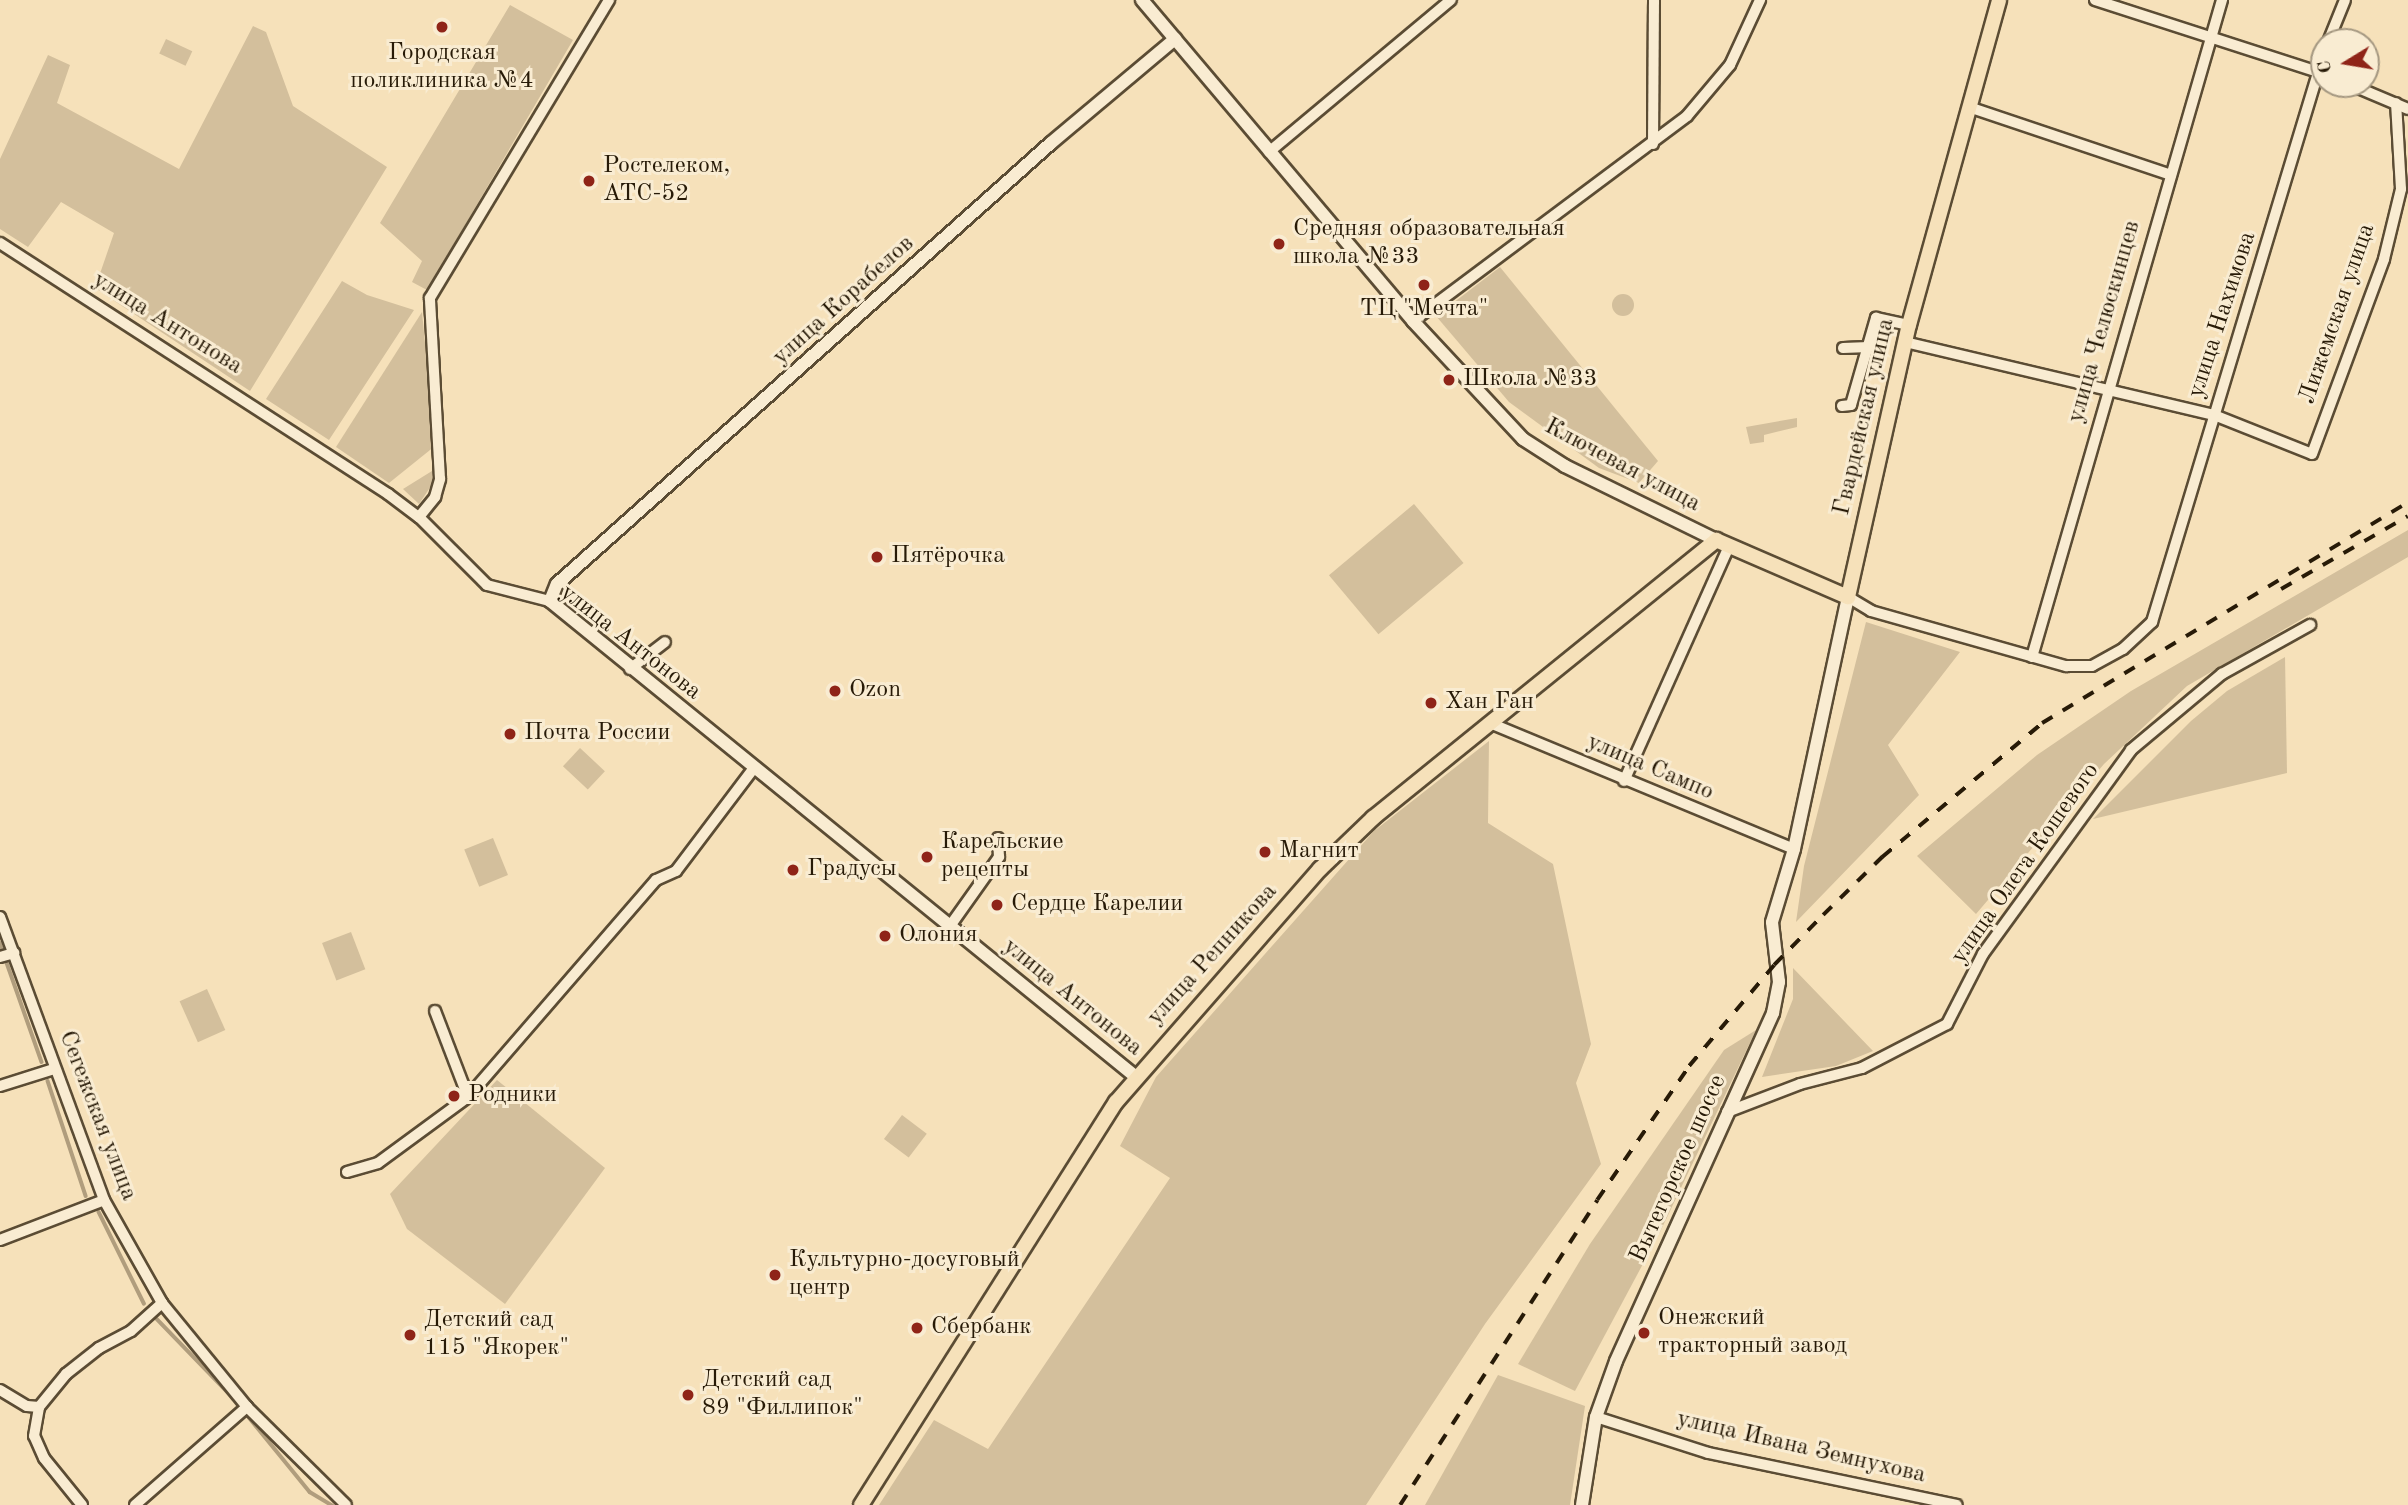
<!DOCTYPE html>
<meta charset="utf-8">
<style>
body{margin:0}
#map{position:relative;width:2408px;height:1505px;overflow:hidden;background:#f6e1ba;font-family:"Old Standard TT",serif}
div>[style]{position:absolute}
.green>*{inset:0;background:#d3bf9c;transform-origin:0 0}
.round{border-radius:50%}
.stream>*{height:3.5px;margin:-1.75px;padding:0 1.75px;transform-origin:1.75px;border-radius:1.75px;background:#b09d7d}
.roads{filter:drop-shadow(2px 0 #5b4c34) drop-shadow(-2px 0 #5b4c34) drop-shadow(0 2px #5b4c34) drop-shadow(0 -2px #5b4c34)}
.street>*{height:10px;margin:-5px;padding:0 5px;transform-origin:5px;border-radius:5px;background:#f9ecd2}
.secondary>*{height:12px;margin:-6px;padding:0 6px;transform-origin:6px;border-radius:6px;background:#f9ecd2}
.primary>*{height:14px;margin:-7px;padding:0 7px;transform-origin:7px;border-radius:7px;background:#f6e1ba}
.rail>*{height:3.5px;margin-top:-1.75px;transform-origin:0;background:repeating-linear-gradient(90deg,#271a07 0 12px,transparent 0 24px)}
.dots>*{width:19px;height:19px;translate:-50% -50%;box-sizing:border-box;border:4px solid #f9ecd2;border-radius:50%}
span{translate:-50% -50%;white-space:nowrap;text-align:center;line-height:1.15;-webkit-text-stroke:6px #f9ecd2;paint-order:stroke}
.poi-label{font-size:24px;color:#271a07}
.left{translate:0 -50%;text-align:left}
.street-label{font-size:24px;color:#271a07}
.north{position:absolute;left:2310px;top:28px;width:70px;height:70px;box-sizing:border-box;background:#f9ecd2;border:2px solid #a59881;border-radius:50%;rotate:259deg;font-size:19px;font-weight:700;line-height:28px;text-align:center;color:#271a07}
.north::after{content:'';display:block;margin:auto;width:24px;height:32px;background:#8f2418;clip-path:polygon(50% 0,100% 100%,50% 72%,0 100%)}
</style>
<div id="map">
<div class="green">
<div style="clip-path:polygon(510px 5px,573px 40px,427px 290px,412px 282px,422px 261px,380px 223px)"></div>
<div style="clip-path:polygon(253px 26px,266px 32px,293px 106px,387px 167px,250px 391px,95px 288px,114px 233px,61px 202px,28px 247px,0 229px,0 159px,48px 55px,70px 65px,57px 103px,179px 169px)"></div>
<div style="left:166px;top:39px;width:29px;height:16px;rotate:25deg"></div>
<div style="clip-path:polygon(1500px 267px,1658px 461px,1639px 483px,1599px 468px,1509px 402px,1436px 316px)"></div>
<div style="clip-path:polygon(342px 281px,367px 295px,414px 310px,329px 440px,266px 399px)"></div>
<div class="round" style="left:1612px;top:294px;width:22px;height:22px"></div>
<div style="clip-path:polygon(422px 312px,435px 446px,389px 483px,336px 447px)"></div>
<div style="clip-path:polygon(1797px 418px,1797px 427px,1764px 435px,1764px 442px,1750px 444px,1746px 427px)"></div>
<div style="clip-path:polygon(432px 471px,433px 483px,419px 504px,403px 489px)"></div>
<div style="left:1414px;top:504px;width:77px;height:111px;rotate:50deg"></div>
<div style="clip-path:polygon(2408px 530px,2408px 557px,2187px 686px,2104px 764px,1976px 914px,1917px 856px,2037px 755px,2131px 691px)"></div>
<div style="clip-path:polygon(1866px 622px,1960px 652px,1888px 745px,1919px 795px,1796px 922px,1804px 866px)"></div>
<div style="clip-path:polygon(2285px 657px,2287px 773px,2093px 819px,2191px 721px,2227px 691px)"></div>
<div style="clip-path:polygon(1489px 741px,1488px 823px,1553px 864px,1591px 1044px,1576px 1083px,1601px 1164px,1485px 1324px,1366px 1505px,879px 1505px,934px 1420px,988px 1449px,1170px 1178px,1120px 1146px,1156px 1077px,1374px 831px)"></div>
<div style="left:580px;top:748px;width:34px;height:25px;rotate:43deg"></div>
<div style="left:493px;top:838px;width:40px;height:31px;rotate:68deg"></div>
<div style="left:351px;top:932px;width:40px;height:31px;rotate:69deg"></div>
<div style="clip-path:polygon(1793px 968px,1873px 1051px,1836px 1066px,1762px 1077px,1793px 999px)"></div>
<div style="left:207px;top:989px;width:45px;height:30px;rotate:66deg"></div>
<div style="clip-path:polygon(1756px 1030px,1660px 1232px,1575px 1391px,1518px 1364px,1590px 1244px,1724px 1050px)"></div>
<div style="clip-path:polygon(497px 1080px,605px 1168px,505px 1304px,407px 1229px,390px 1194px)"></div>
<div style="left:902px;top:1115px;width:31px;height:30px;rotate:37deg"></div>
<div style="clip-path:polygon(1498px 1375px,1585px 1406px,1570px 1505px,1425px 1505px)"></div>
</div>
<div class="stream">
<div style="left:0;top:943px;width:126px;rotate:70.6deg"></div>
<div style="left:48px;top:1081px;width:121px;rotate:71.7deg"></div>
<div style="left:99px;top:1212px;width:102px;rotate:63.7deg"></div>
<div style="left:157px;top:1319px;width:117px;rotate:46deg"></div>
<div style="left:248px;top:1416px;width:98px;rotate:50.8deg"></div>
<div style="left:310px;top:1492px;width:26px;rotate:31deg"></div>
</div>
<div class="roads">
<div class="street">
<div style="left:2095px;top:0;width:241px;rotate:17.9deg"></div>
<div style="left:2328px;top:42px;width:45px;rotate:-68deg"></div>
<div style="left:2349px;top:84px;width:64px;rotate:23deg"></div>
<div style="left:1969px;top:107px;width:213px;rotate:18.6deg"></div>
<div style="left:1653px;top:144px;width:144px;rotate:-89.6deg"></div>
<div style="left:1269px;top:152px;width:237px;rotate:-39.9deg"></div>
<div style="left:0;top:243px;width:462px;rotate:32.9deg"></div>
<div style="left:388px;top:494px;width:39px;rotate:37deg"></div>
<div style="left:419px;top:517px;width:96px;rotate:45deg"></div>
<div style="left:487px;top:585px;width:65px;rotate:14.3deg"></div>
<div style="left:1413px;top:321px;width:342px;rotate:-36.8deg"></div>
<div style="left:1687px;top:116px;width:67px;rotate:-49.9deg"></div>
<div style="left:1730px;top:65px;width:72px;rotate:-65.2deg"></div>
<div style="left:1905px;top:342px;width:318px;rotate:13.3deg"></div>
<div style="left:2214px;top:415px;width:105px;rotate:21.7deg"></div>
<div style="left:2312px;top:454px;width:208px;rotate:-69.7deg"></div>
<div style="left:2384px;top:259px;width:72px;rotate:-76.3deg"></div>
<div style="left:2401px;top:189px;width:86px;rotate:-93.3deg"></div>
<div style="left:1843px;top:348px;width:26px;rotate:-2deg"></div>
<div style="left:1842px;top:406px;width:9px;rotate:-6deg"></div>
<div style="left:1851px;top:405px;width:91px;rotate:-74deg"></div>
<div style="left:1876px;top:318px;width:34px;rotate:12deg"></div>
<div style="left:419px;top:517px;width:26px;rotate:-51deg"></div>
<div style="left:435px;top:497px;width:19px;rotate:-74deg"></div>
<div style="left:440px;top:479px;width:181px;rotate:-93.2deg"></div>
<div style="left:430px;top:298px;width:348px;rotate:-59deg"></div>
<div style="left:1848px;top:597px;width:27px;rotate:31deg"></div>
<div style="left:1871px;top:611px;width:203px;rotate:15.8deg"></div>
<div style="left:2066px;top:666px;width:26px"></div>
<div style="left:2092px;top:666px;width:35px;rotate:-29deg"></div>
<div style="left:2123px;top:649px;width:40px;rotate:-43deg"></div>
<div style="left:2152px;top:622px;width:594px;rotate:-73.18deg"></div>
<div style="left:2032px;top:657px;width:684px;rotate:-73.87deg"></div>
<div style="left:630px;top:669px;width:44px;rotate:-37.6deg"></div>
<div style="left:1490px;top:723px;width:329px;rotate:22.5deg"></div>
<div style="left:1624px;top:781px;width:257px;rotate:-65.9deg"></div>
<div style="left:0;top:917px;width:302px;rotate:69.8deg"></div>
<div style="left:104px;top:1200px;width:118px;rotate:60.6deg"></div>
<div style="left:162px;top:1303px;width:134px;rotate:50.7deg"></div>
<div style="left:247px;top:1407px;width:139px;rotate:44.7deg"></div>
<div style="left:950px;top:926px;width:85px;rotate:-54.6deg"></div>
<div style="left:999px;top:857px;width:19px;rotate:-93deg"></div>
<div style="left:0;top:957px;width:15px;rotate:-16deg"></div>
<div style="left:435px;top:1011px;width:92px;rotate:69deg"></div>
<div style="left:0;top:1086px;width:57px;rotate:-17.5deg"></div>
<div style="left:1727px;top:1112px;width:78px;rotate:-21deg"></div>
<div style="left:1800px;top:1084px;width:64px;rotate:-14.5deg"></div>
<div style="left:1862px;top:1068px;width:96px;rotate:-27.4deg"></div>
<div style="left:1947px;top:1024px;width:79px;rotate:-62.8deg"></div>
<div style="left:1983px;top:954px;width:252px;rotate:-54deg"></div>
<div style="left:2131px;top:750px;width:119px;rotate:-39.9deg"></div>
<div style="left:2222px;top:674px;width:101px;rotate:-29.1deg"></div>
<div style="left:347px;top:1172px;width:32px;rotate:-16deg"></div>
<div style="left:378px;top:1163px;width:112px;rotate:-36.3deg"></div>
<div style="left:468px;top:1097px;width:287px;rotate:-49.1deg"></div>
<div style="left:656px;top:880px;width:22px;rotate:-24deg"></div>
<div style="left:676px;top:871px;width:129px;rotate:-52.9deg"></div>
<div style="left:0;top:1240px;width:111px;rotate:-21deg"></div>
<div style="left:0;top:1390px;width:31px;rotate:31deg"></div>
<div style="left:27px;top:1406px;width:12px;rotate:5deg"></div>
<div style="left:1596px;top:1417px;width:118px;rotate:17.8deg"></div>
<div style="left:1708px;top:1453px;width:254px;rotate:11.8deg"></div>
<div style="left:82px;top:1505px;width:60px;rotate:-129deg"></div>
<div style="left:44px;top:1458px;width:24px;rotate:-114deg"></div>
<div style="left:34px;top:1436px;width:29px;rotate:-80deg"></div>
<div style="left:39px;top:1407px;width:43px;rotate:-50.7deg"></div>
<div style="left:66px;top:1374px;width:42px;rotate:-38.2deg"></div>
<div style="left:99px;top:1348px;width:36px;rotate:-28deg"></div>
<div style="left:131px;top:1331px;width:42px;rotate:-42.1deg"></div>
<div style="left:135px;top:1505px;width:149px;rotate:-41.2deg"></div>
</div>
<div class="secondary">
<div style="left:1142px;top:0;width:420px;rotate:49.8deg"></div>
<div style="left:1413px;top:321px;width:161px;rotate:47deg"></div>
<div style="left:1523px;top:439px;width:50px;rotate:32.7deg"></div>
<div style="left:1565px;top:466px;width:168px;rotate:26.1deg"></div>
<div style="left:1136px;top:1077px;width:755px;rotate:-140.91deg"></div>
<div style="left:550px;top:601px;width:18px;rotate:-68deg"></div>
<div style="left:557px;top:584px;width:662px;rotate:-41.76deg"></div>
<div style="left:1051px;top:143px;width:162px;rotate:-40deg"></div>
<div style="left:1582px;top:1505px;width:89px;rotate:-81deg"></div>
<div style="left:1596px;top:1417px;width:59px;rotate:-70.3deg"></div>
<div style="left:1616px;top:1361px;width:382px;rotate:-65.7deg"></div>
<div style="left:1773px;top:1013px;width:32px;rotate:-79deg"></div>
<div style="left:1779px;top:982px;width:60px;rotate:-96.7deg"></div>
<div style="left:1772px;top:922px;width:76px;rotate:-73.2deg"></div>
<div style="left:1794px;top:849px;width:258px;rotate:-77.9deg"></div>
</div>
<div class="primary">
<div style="left:861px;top:1505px;width:477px;rotate:-57.7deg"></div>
<div style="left:1116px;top:1102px;width:310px;rotate:-48.8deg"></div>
<div style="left:1320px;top:869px;width:74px;rotate:-43.9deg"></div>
<div style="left:1373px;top:818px;width:442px;rotate:-39deg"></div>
<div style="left:1716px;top:540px;width:144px;rotate:23.4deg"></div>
<div style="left:1848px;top:597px;width:279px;rotate:-77.4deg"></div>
<div style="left:1909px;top:325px;width:337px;rotate:-74.5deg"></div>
</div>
</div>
<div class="rail">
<div style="left:2281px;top:589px;width:146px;rotate:-29.9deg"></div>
<div style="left:1400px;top:1505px;width:363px;rotate:-57.1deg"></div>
<div style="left:1597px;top:1200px;width:163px;rotate:-55.5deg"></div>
<div style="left:1689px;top:1066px;width:132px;rotate:-49.9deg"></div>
<div style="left:1774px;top:965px;width:70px;rotate:-45.6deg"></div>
<div style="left:1823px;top:915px;width:83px;rotate:-44.5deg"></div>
<div style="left:1882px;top:857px;width:209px;rotate:-39.9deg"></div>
<div style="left:2042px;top:723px;width:428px;rotate:-31.1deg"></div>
</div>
<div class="dots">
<div style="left:442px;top:27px;background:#8f2418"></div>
<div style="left:589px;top:181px;background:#8f2418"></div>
<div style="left:1279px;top:244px;background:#8f2418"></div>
<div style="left:1424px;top:285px;background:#8f2418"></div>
<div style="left:1449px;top:380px;background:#8f2418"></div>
<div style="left:877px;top:557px;background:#8f2418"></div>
<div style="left:835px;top:691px;background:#8f2418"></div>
<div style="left:1431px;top:703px;background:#8f2418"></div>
<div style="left:510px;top:734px;background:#8f2418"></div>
<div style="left:1265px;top:852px;background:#8f2418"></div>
<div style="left:927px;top:857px;background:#8f2418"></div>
<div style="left:793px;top:870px;background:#8f2418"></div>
<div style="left:997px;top:905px;background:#8f2418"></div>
<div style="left:885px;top:936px;background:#8f2418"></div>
<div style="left:454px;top:1096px;background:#8f2418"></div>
<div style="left:775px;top:1275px;background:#8f2418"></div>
<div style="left:917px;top:1328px;background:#8f2418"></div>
<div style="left:1644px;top:1333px;background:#8f2418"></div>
<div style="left:410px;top:1335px;background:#8f2418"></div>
<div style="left:688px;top:1395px;background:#8f2418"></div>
</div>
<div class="poi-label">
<span style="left:442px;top:68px">Городская<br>поликлиника №4</span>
<span class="left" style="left:603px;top:181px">Ростелеком,<br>АТС-52</span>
<span class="left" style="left:1293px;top:244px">Средняя образовательная<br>школа №33</span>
<span style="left:1424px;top:310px">ТЦ "Мечта"</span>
<span class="left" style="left:1463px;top:380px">Школа №33</span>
<span class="left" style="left:891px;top:557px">Пятёрочка</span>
<span class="left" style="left:849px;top:691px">Ozon</span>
<span class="left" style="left:1445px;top:703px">Хан Ган</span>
<span class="left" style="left:524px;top:734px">Почта России</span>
<span class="left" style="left:941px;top:857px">Карельские<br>рецепты</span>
<span class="left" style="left:1279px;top:852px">Магнит</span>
<span class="left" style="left:807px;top:870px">Градусы</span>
<span class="left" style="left:1011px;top:905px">Сердце Карелии</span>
<span class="left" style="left:899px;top:936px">Олония</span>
<span class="left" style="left:468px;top:1096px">Родники</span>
<span class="left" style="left:789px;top:1275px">Культурно-досуговый<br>центр</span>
<span class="left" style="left:1658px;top:1333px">Онежский<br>тракторный завод</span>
<span class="left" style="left:424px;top:1335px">Детский сад<br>115 "Якорек"</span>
<span class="left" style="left:931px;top:1328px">Сбербанк</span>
<span class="left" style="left:702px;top:1395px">Детский сад<br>89 "Филлипок"</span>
</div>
<div class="street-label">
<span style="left:844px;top:301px;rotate:-42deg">улица Корабелов</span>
<span style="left:2338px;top:314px;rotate:-71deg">Лижемская улица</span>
<span style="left:2223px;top:315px;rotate:-72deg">улица Нахимова</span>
<span style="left:2105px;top:322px;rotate:-74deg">улица Челюскинцев</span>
<span style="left:167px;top:324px;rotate:32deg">улица Антонова</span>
<span style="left:1865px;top:417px;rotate:-77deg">Гвардейская улица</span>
<span style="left:1622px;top:466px;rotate:28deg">Ключевая улица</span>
<span style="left:630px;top:643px;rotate:38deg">улица Антонова</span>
<span style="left:1650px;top:768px;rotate:23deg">улица Сампо</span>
<span style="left:2026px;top:864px;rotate:-55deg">улица Олега Кошевого</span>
<span style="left:1213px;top:955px;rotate:-48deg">улица Репникова</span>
<span style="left:1072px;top:998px;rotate:39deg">улица Антонова</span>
<span style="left:97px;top:1116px;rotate:69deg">Сегежская улица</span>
<span style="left:1679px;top:1169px;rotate:-66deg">Вытегорское шоссе</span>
<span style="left:1801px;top:1448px;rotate:13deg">улица Ивана Земнухова</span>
</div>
<div class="north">С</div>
</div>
